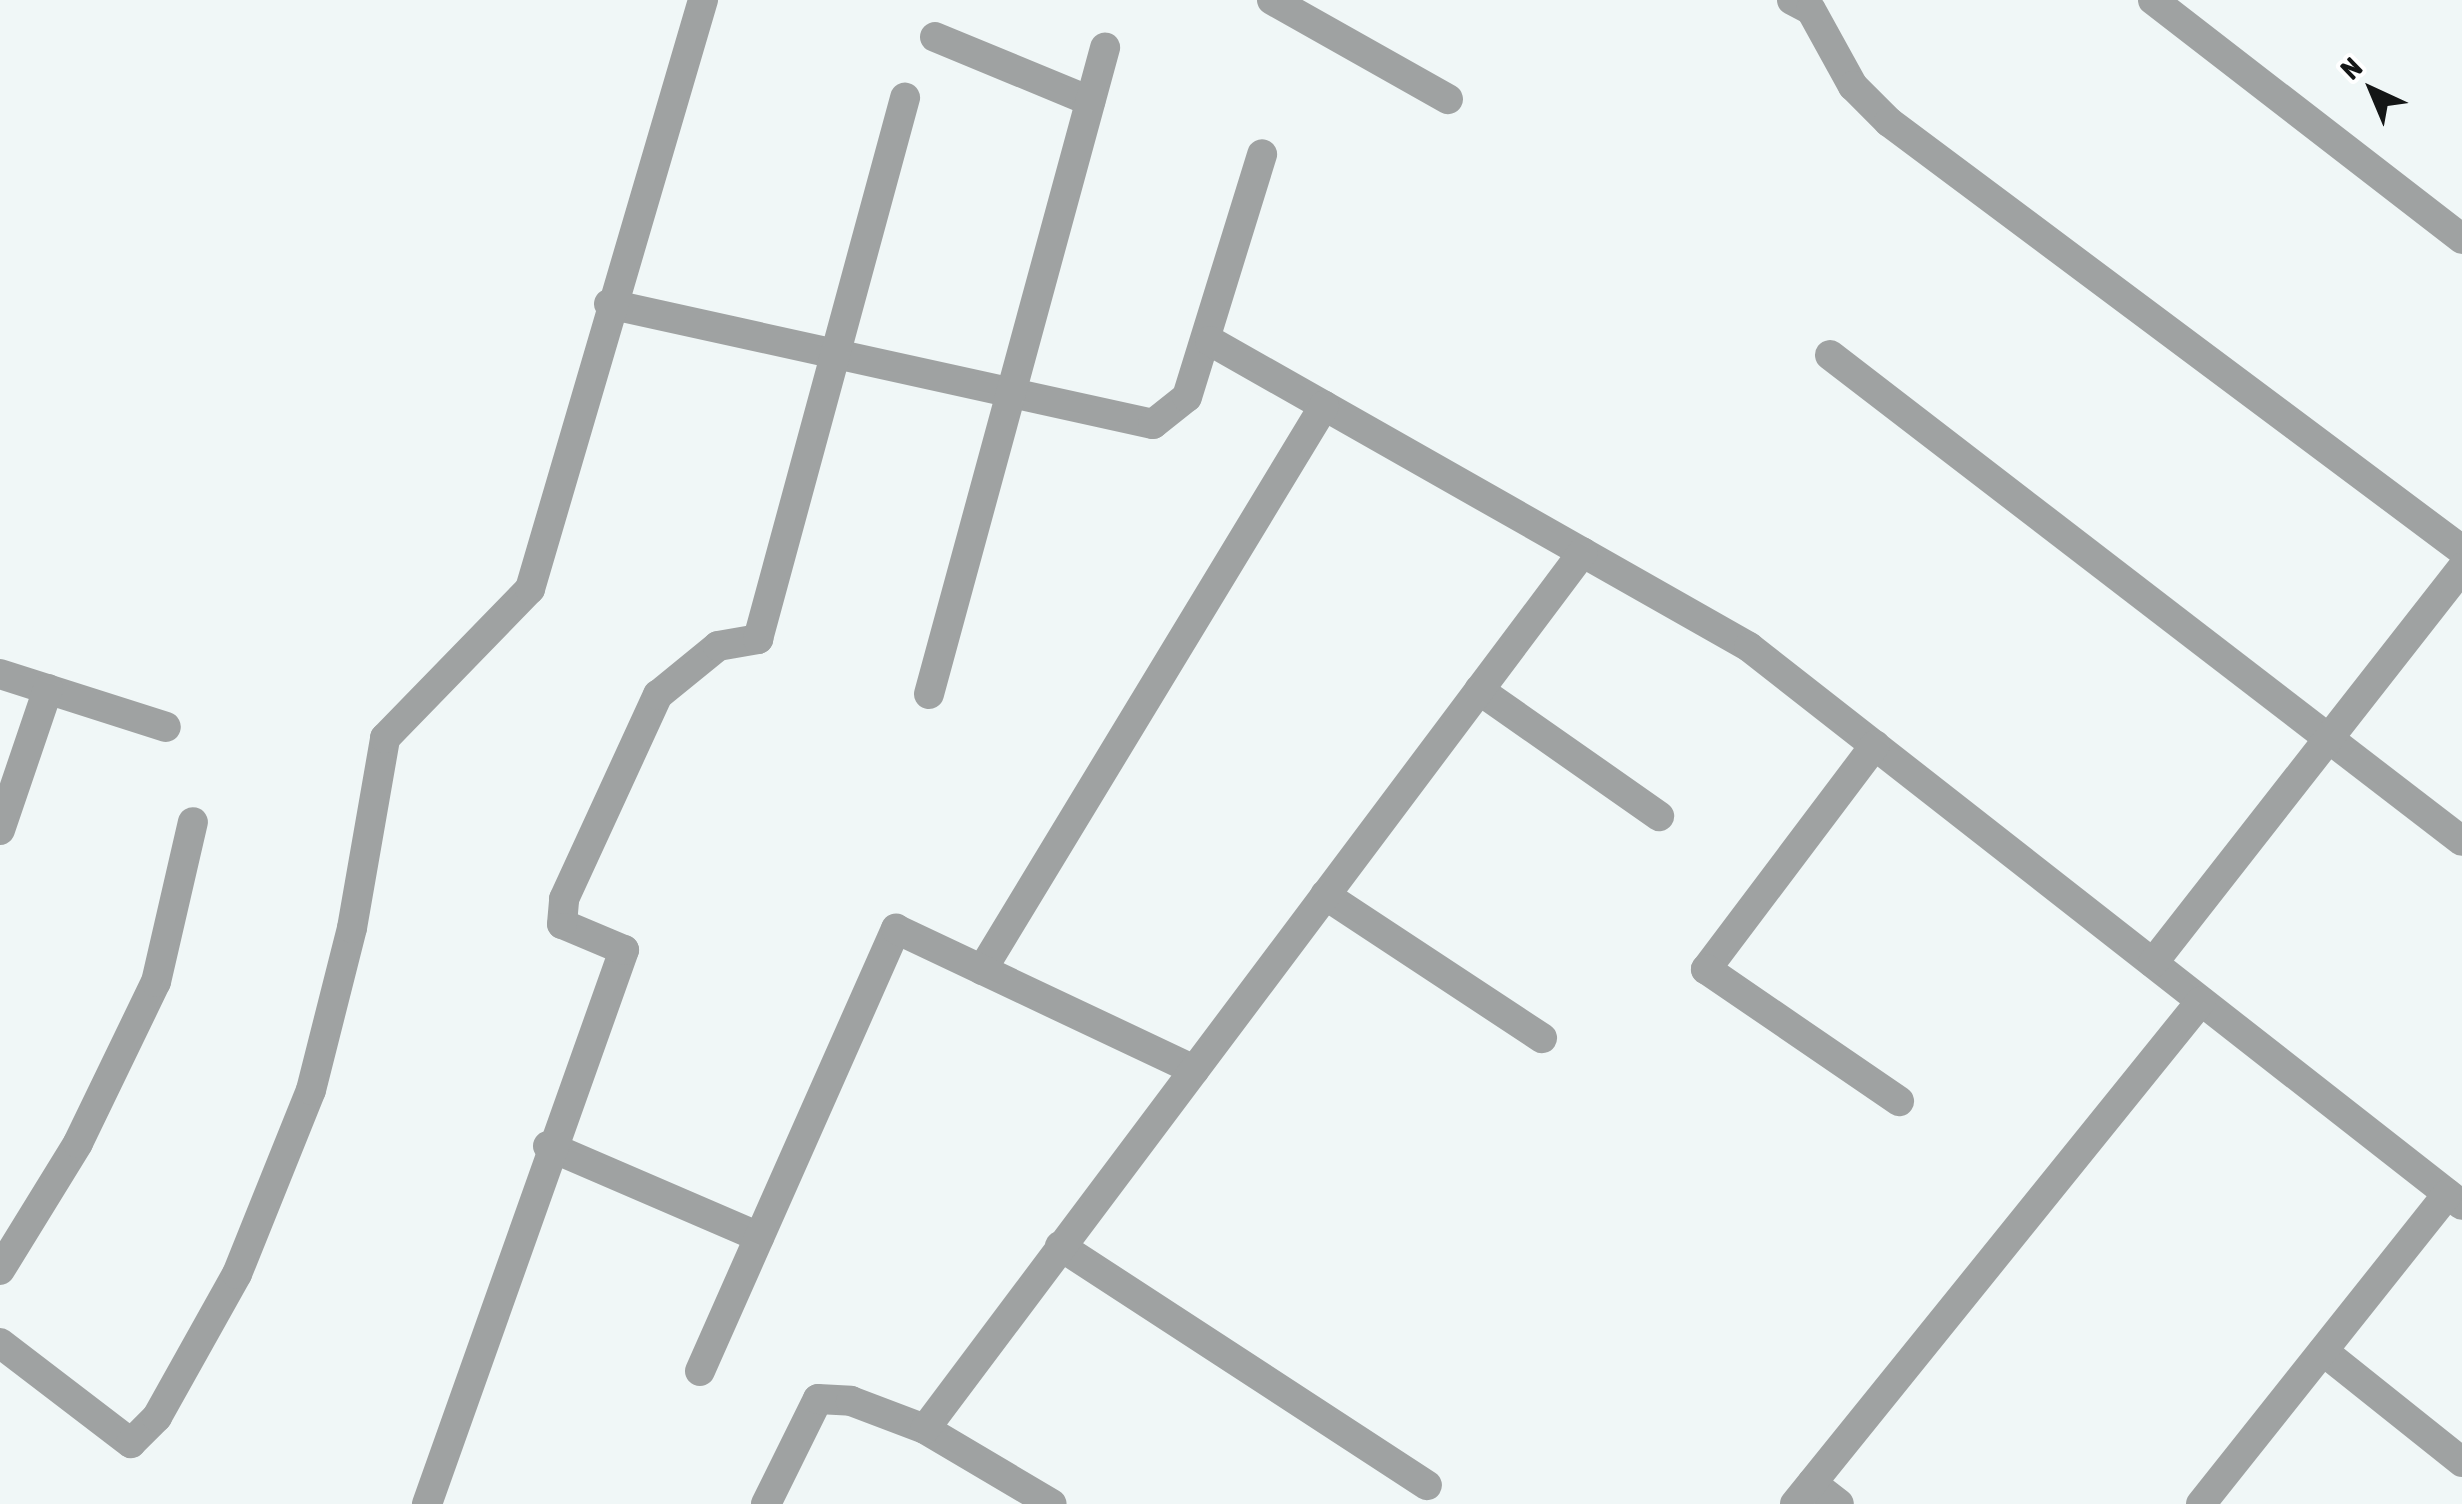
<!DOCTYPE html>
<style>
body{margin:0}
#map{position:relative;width:2462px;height:1504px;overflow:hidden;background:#f0f7f7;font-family:"Asap Condensed",sans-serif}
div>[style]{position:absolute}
.street>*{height:30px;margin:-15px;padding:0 15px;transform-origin:15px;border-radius:15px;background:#9fa2a2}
span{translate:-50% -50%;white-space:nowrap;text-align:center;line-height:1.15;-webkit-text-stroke:10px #fff;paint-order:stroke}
.north{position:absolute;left:2322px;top:40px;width:100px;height:100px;-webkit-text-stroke:8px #fff;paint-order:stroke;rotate:316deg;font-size:28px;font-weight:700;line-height:40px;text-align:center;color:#141616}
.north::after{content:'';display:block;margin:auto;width:35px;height:45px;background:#141616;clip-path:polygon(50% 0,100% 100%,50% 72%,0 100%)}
</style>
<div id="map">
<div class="street">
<div style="left:1272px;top:0;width:202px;rotate:29.4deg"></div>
<div style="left:1792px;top:0;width:21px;rotate:28deg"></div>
<div style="left:1811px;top:10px;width:87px;rotate:61.1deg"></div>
<div style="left:1853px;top:86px;width:51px;rotate:45deg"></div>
<div style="left:1889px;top:122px;width:715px;rotate:36.76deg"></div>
<div style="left:2153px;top:0;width:391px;rotate:37.7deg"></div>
<div style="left:935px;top:37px;width:168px;rotate:22.4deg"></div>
<div style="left:609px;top:304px;width:557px;rotate:12.44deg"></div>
<div style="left:1153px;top:424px;width:43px;rotate:-38.5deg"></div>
<div style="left:1187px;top:397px;width:254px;rotate:-72.8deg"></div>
<div style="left:1210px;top:341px;width:620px;rotate:29.58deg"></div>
<div style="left:1749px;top:647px;width:905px;rotate:38.05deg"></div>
<div style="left:1830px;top:355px;width:797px;rotate:37.56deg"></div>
<div style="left:0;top:674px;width:174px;rotate:17.7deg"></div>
<div style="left:1479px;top:690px;width:220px;rotate:35deg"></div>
<div style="left:929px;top:694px;width:670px;rotate:-74.76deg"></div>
<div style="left:1875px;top:745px;width:281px;rotate:127deg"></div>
<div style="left:1706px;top:969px;width:234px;rotate:34.4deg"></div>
<div style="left:0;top:830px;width:149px;rotate:-71.2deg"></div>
<div style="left:1325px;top:895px;width:260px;rotate:33.4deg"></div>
<div style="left:2153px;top:963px;width:502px;rotate:-51.96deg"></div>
<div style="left:982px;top:970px;width:660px;rotate:-58.77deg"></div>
<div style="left:548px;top:1146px;width:230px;rotate:23.3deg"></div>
<div style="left:1060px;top:1246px;width:438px;rotate:33.1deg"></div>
<div style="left:0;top:1270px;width:149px;rotate:-58.4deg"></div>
<div style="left:78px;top:1143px;width:179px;rotate:-64.2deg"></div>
<div style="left:156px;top:982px;width:164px;rotate:-77deg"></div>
<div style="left:0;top:1343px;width:165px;rotate:37.4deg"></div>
<div style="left:131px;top:1443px;width:37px;rotate:-45deg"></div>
<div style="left:157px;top:1417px;width:164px;rotate:-60.8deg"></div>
<div style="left:237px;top:1274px;width:198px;rotate:-68.1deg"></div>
<div style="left:311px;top:1090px;width:167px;rotate:-75.8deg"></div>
<div style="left:352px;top:928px;width:193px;rotate:-80.1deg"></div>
<div style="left:385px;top:738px;width:208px;rotate:-45.8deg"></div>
<div style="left:530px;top:589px;width:614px;rotate:-73.63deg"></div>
<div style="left:2323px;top:1351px;width:178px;rotate:38.6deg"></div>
<div style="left:700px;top:1371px;width:484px;rotate:-66.1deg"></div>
<div style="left:896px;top:929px;width:330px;rotate:25.3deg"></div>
<div style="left:925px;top:1429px;width:147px;rotate:30.6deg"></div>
<div style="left:1812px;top:1483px;width:34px;rotate:38deg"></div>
<div style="left:427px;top:1504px;width:588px;rotate:-70.42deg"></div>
<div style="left:624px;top:950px;width:67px;rotate:-157.2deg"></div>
<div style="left:562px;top:924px;width:25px;rotate:-85deg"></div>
<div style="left:564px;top:899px;width:225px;rotate:-65.3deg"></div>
<div style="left:658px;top:695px;width:77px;rotate:-39.2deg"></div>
<div style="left:718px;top:646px;width:41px;rotate:-9.9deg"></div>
<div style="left:758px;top:639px;width:561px;rotate:-74.8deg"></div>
<div style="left:766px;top:1504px;width:117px;rotate:-63.7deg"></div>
<div style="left:818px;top:1399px;width:33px;rotate:3deg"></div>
<div style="left:851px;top:1401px;width:79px;rotate:20.7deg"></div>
<div style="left:925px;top:1429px;width:1096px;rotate:-53.12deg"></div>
<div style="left:1795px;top:1504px;width:646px;rotate:-51.09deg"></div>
<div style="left:2201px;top:1504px;width:396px;rotate:-51.5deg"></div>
</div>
<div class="north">N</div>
</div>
